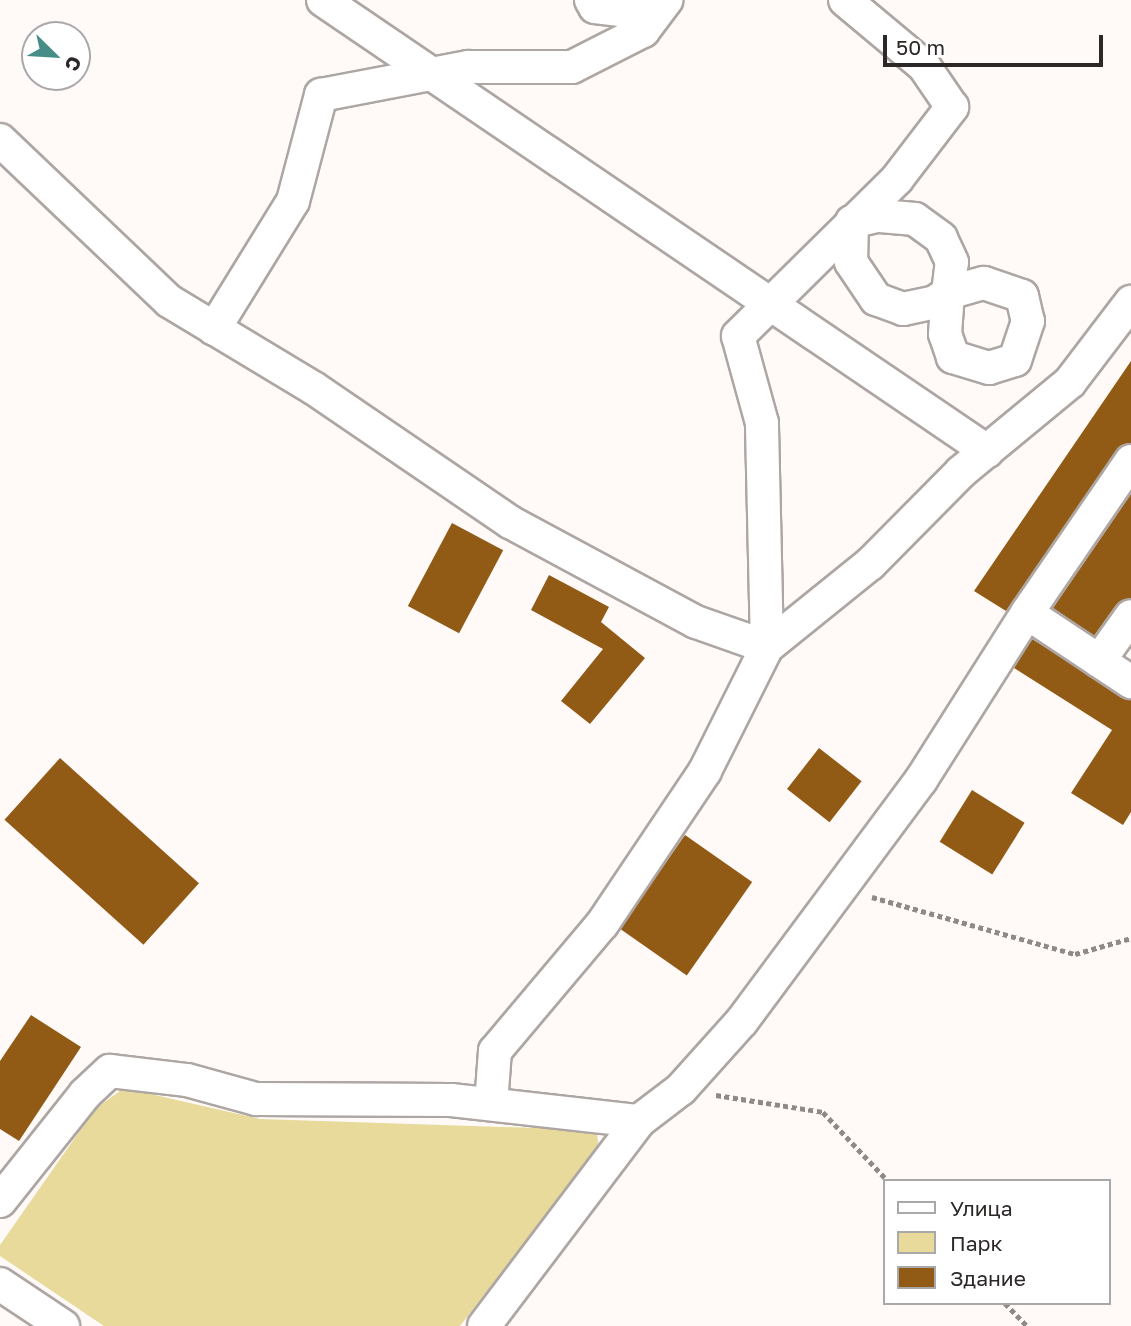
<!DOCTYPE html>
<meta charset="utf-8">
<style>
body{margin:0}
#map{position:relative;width:1131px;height:1326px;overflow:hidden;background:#fffaf8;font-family:"Golos Text",sans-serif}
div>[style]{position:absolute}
.green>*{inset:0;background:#e7da9b}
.building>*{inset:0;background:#915b16;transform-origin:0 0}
.path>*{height:4.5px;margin-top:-2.25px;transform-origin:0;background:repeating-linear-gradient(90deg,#8e8a88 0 5px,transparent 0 8.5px)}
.roads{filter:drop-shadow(2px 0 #ada6a3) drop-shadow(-2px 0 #ada6a3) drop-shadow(0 2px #ada6a3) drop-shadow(0 -2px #ada6a3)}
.minor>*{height:32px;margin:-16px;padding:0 16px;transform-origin:16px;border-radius:16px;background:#fff}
span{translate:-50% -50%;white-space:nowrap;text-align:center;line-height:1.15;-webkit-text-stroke:7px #fff;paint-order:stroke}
.legend{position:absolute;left:883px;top:1179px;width:228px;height:126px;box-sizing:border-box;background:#fff;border:2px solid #aaa9a9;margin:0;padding:9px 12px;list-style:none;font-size:21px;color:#2b2827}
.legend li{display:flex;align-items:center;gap:14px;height:35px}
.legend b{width:35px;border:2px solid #aaa9a9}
.north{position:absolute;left:21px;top:21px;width:70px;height:70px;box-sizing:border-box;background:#fff;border:2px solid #aaa9a9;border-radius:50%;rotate:114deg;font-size:19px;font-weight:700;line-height:28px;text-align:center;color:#2b2827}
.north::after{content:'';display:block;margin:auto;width:24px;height:32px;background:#468d88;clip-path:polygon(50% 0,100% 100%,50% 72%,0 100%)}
.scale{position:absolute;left:883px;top:35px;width:220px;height:32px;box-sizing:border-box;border:4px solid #2b2827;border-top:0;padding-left:9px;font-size:21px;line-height:24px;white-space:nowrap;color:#2b2827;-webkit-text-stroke:5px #fff;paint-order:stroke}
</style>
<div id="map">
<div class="green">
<div style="clip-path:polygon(124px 1088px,260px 1119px,596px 1130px,599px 1146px,460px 1326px,104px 1326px,0 1256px,0 1245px,95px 1109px)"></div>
</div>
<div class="building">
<div style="clip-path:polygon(1131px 361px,1131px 443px,1116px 451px,1006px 611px,974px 591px)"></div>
<div style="clip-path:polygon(1131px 494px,1131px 598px,1116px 605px,1094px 636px,1053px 608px)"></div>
<div style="left:452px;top:523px;width:58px;height:94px;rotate:28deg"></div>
<div style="clip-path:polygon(549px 575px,609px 607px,601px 622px,645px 658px,590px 724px,561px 701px,603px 649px,531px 610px)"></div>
<div style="clip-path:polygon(1032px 639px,1131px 700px,1131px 812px,1123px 825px,1071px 793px,1112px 730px,1014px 668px)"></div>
<div style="left:819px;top:748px;width:54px;height:52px;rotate:38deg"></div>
<div style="left:60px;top:758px;width:187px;height:83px;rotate:42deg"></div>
<div style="left:972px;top:790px;width:62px;height:61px;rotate:32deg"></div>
<div style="left:685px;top:835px;width:82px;height:114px;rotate:35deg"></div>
<div style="clip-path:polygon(31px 1015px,81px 1047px,19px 1141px,0 1129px,0 1061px)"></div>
</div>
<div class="path">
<div style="left:872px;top:897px;width:211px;rotate:15.7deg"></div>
<div style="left:1075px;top:954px;width:58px;rotate:-15.9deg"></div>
<div style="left:716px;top:1095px;width:108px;rotate:9deg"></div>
<div style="left:823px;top:1112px;width:95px;rotate:46.7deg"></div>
<div style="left:1005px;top:1303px;width:32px;rotate:46deg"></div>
</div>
<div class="roads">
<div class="minor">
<div style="left:323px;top:0;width:803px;rotate:34.19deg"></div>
<div style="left:591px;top:0;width:8px;rotate:60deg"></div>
<div style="left:595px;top:7px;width:34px;rotate:7deg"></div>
<div style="left:629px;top:11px;width:37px;rotate:-17deg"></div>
<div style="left:0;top:140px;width:233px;rotate:43.6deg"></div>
<div style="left:169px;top:301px;width:170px;rotate:31.1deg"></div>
<div style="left:315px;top:389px;width:236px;rotate:34.3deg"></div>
<div style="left:510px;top:522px;width:211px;rotate:28.3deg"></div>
<div style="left:696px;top:622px;width:75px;rotate:19.4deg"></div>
<div style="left:767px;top:647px;width:139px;rotate:116.6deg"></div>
<div style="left:705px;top:771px;width:184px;rotate:123.9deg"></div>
<div style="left:602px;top:924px;width:166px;rotate:130.1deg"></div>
<div style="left:495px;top:1051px;width:53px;rotate:94.3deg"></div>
<div style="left:948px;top:293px;width:31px;rotate:-83deg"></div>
<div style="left:952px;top:262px;width:26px;rotate:-115deg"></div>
<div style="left:941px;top:238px;width:32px;rotate:-144deg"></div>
<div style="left:915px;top:219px;width:38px;rotate:-175deg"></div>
<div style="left:877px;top:216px;width:26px;rotate:167deg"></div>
<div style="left:852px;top:222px;width:40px;rotate:91.4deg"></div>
<div style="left:851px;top:262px;width:45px;rotate:56deg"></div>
<div style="left:876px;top:299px;width:29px;rotate:20deg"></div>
<div style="left:903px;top:309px;width:33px;rotate:-12deg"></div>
<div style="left:935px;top:302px;width:16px;rotate:-35deg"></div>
<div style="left:948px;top:293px;width:37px;rotate:-16deg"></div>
<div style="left:984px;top:283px;width:40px;rotate:18.9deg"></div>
<div style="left:1022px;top:296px;width:26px;rotate:77deg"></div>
<div style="left:1028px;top:321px;width:41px;rotate:108.4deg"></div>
<div style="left:1015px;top:360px;width:27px;rotate:163deg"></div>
<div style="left:989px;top:368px;width:38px;rotate:-163deg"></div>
<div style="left:953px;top:357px;width:24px;rotate:-109deg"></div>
<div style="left:945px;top:334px;width:41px;rotate:-85.8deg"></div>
<div style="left:214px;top:329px;width:150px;rotate:-58.3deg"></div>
<div style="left:293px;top:201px;width:110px;rotate:-75.2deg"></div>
<div style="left:321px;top:95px;width:150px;rotate:-10.8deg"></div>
<div style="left:468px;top:67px;width:104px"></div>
<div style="left:572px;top:67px;width:80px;rotate:-26.9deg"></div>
<div style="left:643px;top:31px;width:39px;rotate:-53deg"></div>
<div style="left:1131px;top:461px;width:184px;rotate:124.4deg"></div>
<div style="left:1027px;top:613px;width:125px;rotate:33.6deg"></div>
<div style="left:767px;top:647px;width:224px;rotate:-91.3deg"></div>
<div style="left:762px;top:423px;width:90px;rotate:-105.4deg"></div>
<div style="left:738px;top:336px;width:223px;rotate:-44.6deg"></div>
<div style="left:897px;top:179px;width:91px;rotate:-52.6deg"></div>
<div style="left:952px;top:107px;width:50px;rotate:-124.3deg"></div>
<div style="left:924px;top:66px;width:103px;rotate:-140.1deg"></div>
<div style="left:767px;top:647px;width:132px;rotate:-38.9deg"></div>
<div style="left:870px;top:564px;width:129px;rotate:-45.3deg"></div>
<div style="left:961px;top:472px;width:141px;rotate:-39.5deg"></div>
<div style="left:1070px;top:382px;width:101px;rotate:-52.7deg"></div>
<div style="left:1099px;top:661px;width:55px;rotate:-54.6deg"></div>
<div style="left:0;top:1201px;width:137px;rotate:-51.5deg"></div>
<div style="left:85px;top:1094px;width:34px;rotate:-43deg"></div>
<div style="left:110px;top:1071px;width:78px;rotate:6.7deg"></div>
<div style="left:187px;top:1080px;width:72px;rotate:15.4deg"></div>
<div style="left:256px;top:1099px;width:195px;rotate:0.3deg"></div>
<div style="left:451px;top:1100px;width:189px;rotate:6.4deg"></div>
<div style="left:0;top:1284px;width:76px;rotate:33.7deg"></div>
<div style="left:484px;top:1326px;width:257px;rotate:-52.9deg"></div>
<div style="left:639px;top:1121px;width:53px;rotate:-37.3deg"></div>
<div style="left:681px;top:1089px;width:91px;rotate:-48.1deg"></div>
<div style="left:742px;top:1021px;width:300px;rotate:-53.4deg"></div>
<div style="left:921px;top:780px;width:198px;rotate:-57.6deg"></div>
</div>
</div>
<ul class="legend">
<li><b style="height:9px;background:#fff"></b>Улица</li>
<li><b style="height:19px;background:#e7da9b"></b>Парк</li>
<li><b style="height:19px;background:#915b16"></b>Здание</li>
</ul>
<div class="north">С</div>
<div class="scale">50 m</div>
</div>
